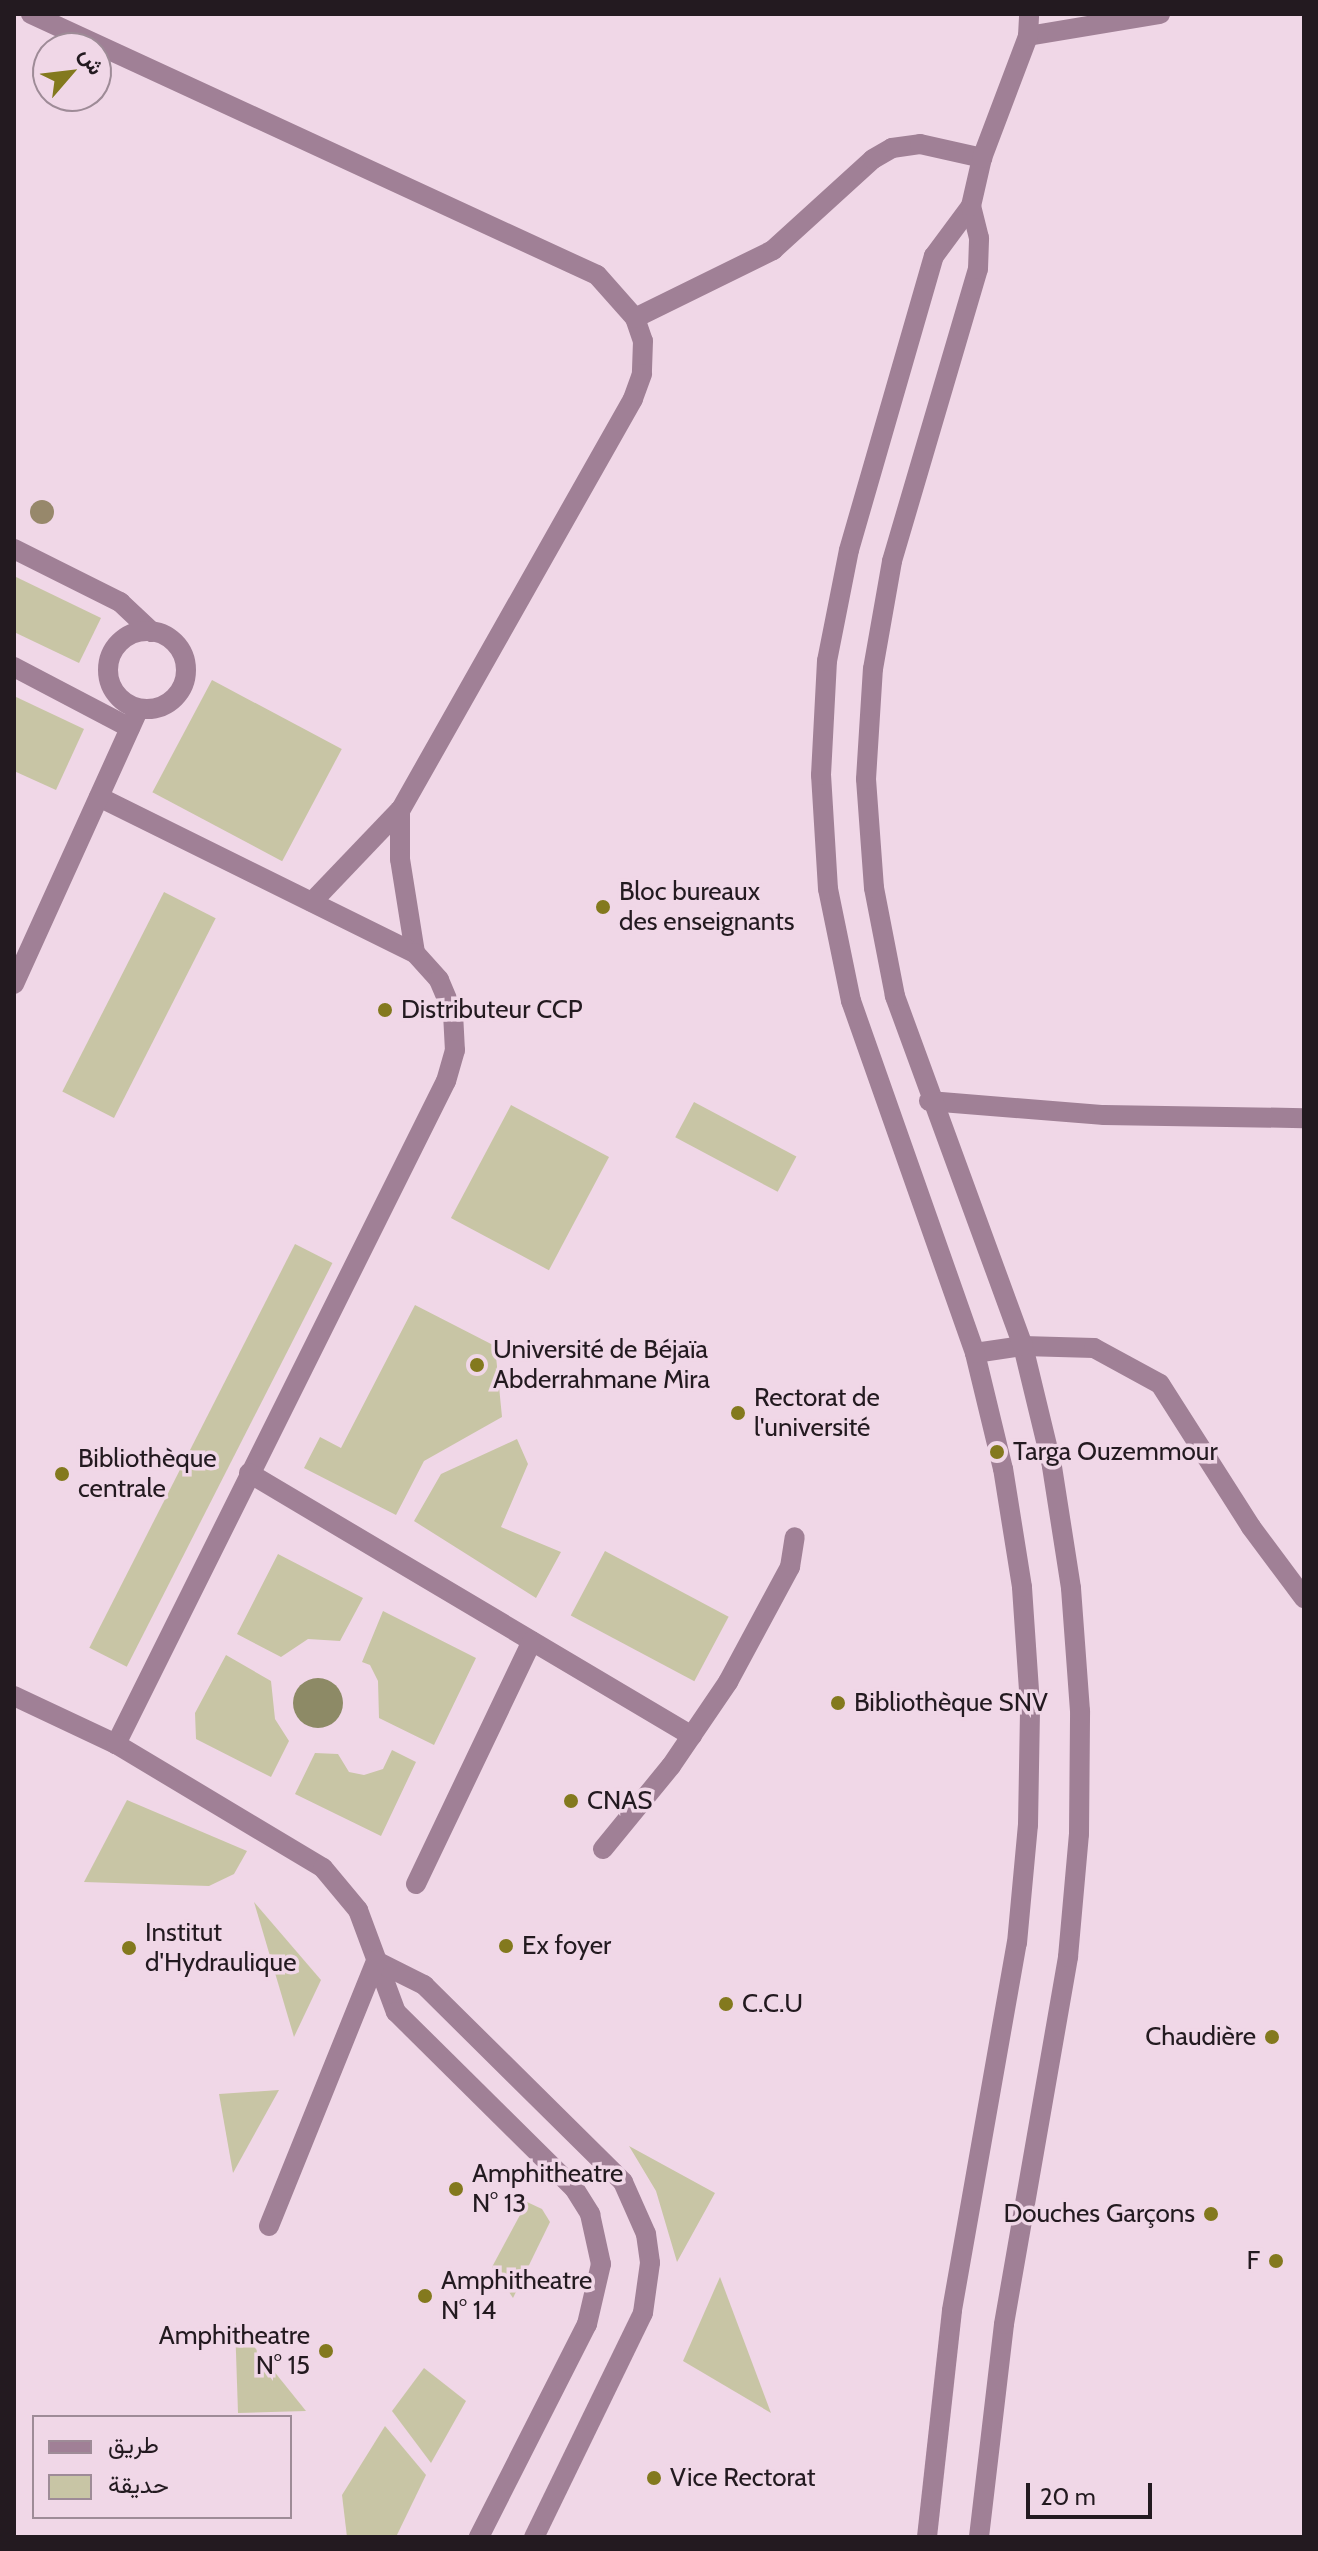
<!DOCTYPE html>
<meta charset="utf-8">
<style>
body{margin:0}
#map{position:relative;width:1318px;height:2551px;overflow:hidden;background:#f0d7e7;font-family:Cabin,Vazirmatn,sans-serif}
div>[style]{position:absolute}
.green>*{inset:0;background:#c8c5a5;transform-origin:0 0}
.water>*{inset:0;background:#8d8a66}
.round{border-radius:50%}
.service>*{height:20px;margin:-10px;padding:0 10px;transform-origin:10px;border-radius:10px;background:#a08096}
.service>.ring{margin:-10px;padding:0;box-sizing:content-box;background:none;border:20px solid #a08096;border-radius:50%}
.minor>*{height:20px;margin:-10px;padding:0 10px;transform-origin:10px;border-radius:10px;background:#a08096}
.tertiary>*{height:20px;margin:-10px;padding:0 10px;transform-origin:10px;border-radius:10px;background:#a08096}
.trees>*{width:24px;height:24px;margin:-12px;border-radius:50%;background:#97886b}
.dots>*{width:22px;height:22px;translate:-50% -50%;box-sizing:border-box;border:4px solid #f0d7e7;border-radius:50%}
span{translate:-50% -50%;white-space:nowrap;text-align:center;line-height:1.15;-webkit-text-stroke:7px #f0d7e7;paint-order:stroke}
.poi-label{font-size:26px;color:#231a20}
.left{translate:0 -50%;text-align:left}
.right{translate:-100% -50%;text-align:right}
.frame{position:absolute;inset:0;border:16px solid #231a20;pointer-events:none}
.legend{position:absolute;left:32px;top:2415px;width:260px;height:104px;box-sizing:border-box;background:#f0d7e7;border:2px solid #9e8b97;margin:0;padding:10px 14px;list-style:none;font-size:24px;color:#231a20}
.legend li{display:flex;align-items:center;gap:16px;height:40px}
.legend b{width:40px;border:2px solid #9e8b97}
.north{position:absolute;left:32px;top:32px;width:80px;height:80px;box-sizing:border-box;background:#f0d7e7;border:2px solid #9e8b97;border-radius:50%;rotate:62deg;font-size:22px;font-weight:700;line-height:32px;text-align:center;color:#231a20}
.north::after{content:'';display:block;margin:auto;width:28px;height:36px;background:#83791e;clip-path:polygon(50% 0,100% 100%,50% 72%,0 100%)}
.scale{position:absolute;left:1026px;top:2483px;width:126px;height:36px;box-sizing:border-box;border:4px solid #231a20;border-top:0;padding-left:10px;font-size:24px;line-height:28px;white-space:nowrap;color:#231a20;-webkit-text-stroke:6px #f0d7e7;paint-order:stroke}
</style>
<div id="map">
<div class="green">
<div style="clip-path:polygon(14px 576px,101px 618px,79px 663px,14px 632px)"></div>
<div style="left:212px;top:680px;width:147px;height:127px;rotate:28deg"></div>
<div style="clip-path:polygon(14px 696px,84px 729px,56px 790px,14px 771px)"></div>
<div style="left:164px;top:892px;width:58px;height:224px;rotate:27deg"></div>
<div style="left:694px;top:1102px;width:116px;height:40px;rotate:28deg"></div>
<div style="left:511px;top:1105px;width:111px;height:128px;rotate:28deg"></div>
<div style="left:295px;top:1244px;width:42px;height:453px;rotate:27deg"></div>
<div style="clip-path:polygon(415px 1305px,495px 1346px,502px 1417px,424px 1461px,396px 1515px,304px 1468px,320px 1437px,341px 1448px)"></div>
<div style="clip-path:polygon(517px 1439px,528px 1464px,501px 1527px,561px 1552px,536px 1598px,414px 1521px,441px 1474px)"></div>
<div style="left:605px;top:1551px;width:140px;height:73px;rotate:28deg"></div>
<div style="clip-path:polygon(278px 1554px,363px 1598px,340px 1641px,308px 1639px,281px 1657px,237px 1634px)"></div>
<div style="clip-path:polygon(383px 1611px,476px 1658px,434px 1745px,379px 1718px,378px 1681px,370px 1665px,362px 1662px)"></div>
<div style="clip-path:polygon(226px 1655px,271px 1681px,275px 1719px,289px 1741px,271px 1777px,196px 1739px,195px 1713px)"></div>
<div style="clip-path:polygon(392px 1750px,416px 1762px,381px 1836px,295px 1794px,315px 1753px,338px 1754px,349px 1772px,364px 1775px,383px 1769px)"></div>
<div style="clip-path:polygon(127px 1800px,247px 1851px,234px 1874px,209px 1886px,84px 1882px)"></div>
<div style="clip-path:polygon(254px 1902px,321px 1980px,294px 2037px)"></div>
<div style="clip-path:polygon(279px 2090px,233px 2173px,219px 2094px)"></div>
<div style="clip-path:polygon(629px 2146px,715px 2193px,677px 2262px,656px 2191px)"></div>
<div style="clip-path:polygon(527px 2202px,542px 2209px,550px 2222px,513px 2298px,492px 2267px)"></div>
<div style="clip-path:polygon(720px 2277px,771px 2413px,683px 2361px)"></div>
<div style="clip-path:polygon(235px 2323px,306px 2411px,238px 2413px)"></div>
<div style="clip-path:polygon(424px 2368px,466px 2401px,431px 2463px,392px 2411px)"></div>
<div style="clip-path:polygon(385px 2426px,426px 2475px,396px 2537px,347px 2537px,342px 2495px)"></div>
</div>
<div class="water">
<div class="round" style="left:293px;top:1678px;width:50px;height:50px"></div>
</div>
<div class="service">
<div style="left:31px;top:14px;width:623px;rotate:24.76deg"></div>
<div style="left:597px;top:275px;width:57px;rotate:48.5deg"></div>
<div style="left:635px;top:318px;width:24px;rotate:71deg"></div>
<div style="left:643px;top:341px;width:33px;rotate:92deg"></div>
<div style="left:642px;top:374px;width:27px;rotate:110deg"></div>
<div style="left:633px;top:399px;width:472px;rotate:119.5deg"></div>
<div style="left:400px;top:810px;width:49px;rotate:90deg"></div>
<div style="left:400px;top:859px;width:95px;rotate:80.9deg"></div>
<div style="left:635px;top:318px;width:154px;rotate:-26.2deg"></div>
<div style="left:773px;top:250px;width:135px;rotate:-42.3deg"></div>
<div style="left:873px;top:159px;width:22px;rotate:-30deg"></div>
<div style="left:892px;top:148px;width:28px;rotate:-8deg"></div>
<div style="left:920px;top:144px;width:64px;rotate:12.7deg"></div>
<div style="left:14px;top:549px;width:119px;rotate:26.6deg"></div>
<div style="left:120px;top:602px;width:44px;rotate:43.2deg"></div>
<div class="ring" style="left:108px;top:631px;width:58px;height:58px"></div>
<div style="left:14px;top:667px;width:131px;rotate:27.7deg"></div>
<div style="left:99px;top:797px;width:352px;rotate:26.3deg"></div>
<div style="left:415px;top:953px;width:36px;rotate:48deg"></div>
<div style="left:439px;top:980px;width:36px;rotate:67deg"></div>
<div style="left:453px;top:1013px;width:37px;rotate:87deg"></div>
<div style="left:455px;top:1050px;width:32px;rotate:106deg"></div>
<div style="left:446px;top:1081px;width:741px;rotate:116.46deg"></div>
<div style="left:312px;top:902px;width:127px;rotate:-46.3deg"></div>
<div style="left:14px;top:984px;width:302px;rotate:-65.6deg"></div>
<div style="left:1023px;top:1346px;width:71px;rotate:1.6deg"></div>
<div style="left:1094px;top:1348px;width:75px;rotate:28.6deg"></div>
<div style="left:1160px;top:1384px;width:169px;rotate:57.5deg"></div>
<div style="left:1251px;top:1527px;width:89px;rotate:53.3deg"></div>
<div style="left:249px;top:1473px;width:515px;rotate:30.7deg"></div>
<div style="left:14px;top:1696px;width:113px;rotate:25.2deg"></div>
<div style="left:116px;top:1744px;width:241px;rotate:30.9deg"></div>
<div style="left:323px;top:1868px;width:55px;rotate:50.2deg"></div>
<div style="left:358px;top:1910px;width:109px;rotate:69.6deg"></div>
<div style="left:396px;top:2012px;width:250px;rotate:44.7deg"></div>
<div style="left:574px;top:2188px;width:31px;rotate:58deg"></div>
<div style="left:590px;top:2214px;width:51px;rotate:77.6deg"></div>
<div style="left:601px;top:2264px;width:62px;rotate:103.1deg"></div>
<div style="left:587px;top:2324px;width:239px;rotate:116.9deg"></div>
<div style="left:603px;top:1849px;width:107px;rotate:-50.7deg"></div>
<div style="left:671px;top:1766px;width:102px;rotate:-55.8deg"></div>
<div style="left:728px;top:1682px;width:131px;rotate:-61.7deg"></div>
<div style="left:790px;top:1567px;width:30px;rotate:-81deg"></div>
<div style="left:416px;top:1884px;width:269px;rotate:-64.5deg"></div>
<div style="left:376px;top:1961px;width:54px;rotate:26.6deg"></div>
<div style="left:424px;top:1985px;width:280px;rotate:44.7deg"></div>
<div style="left:623px;top:2182px;width:57px;rotate:66.1deg"></div>
<div style="left:646px;top:2234px;width:29px;rotate:82deg"></div>
<div style="left:650px;top:2263px;width:50px;rotate:98deg"></div>
<div style="left:643px;top:2313px;width:249px;rotate:115.9deg"></div>
<div style="left:269px;top:2226px;width:286px;rotate:-68deg"></div>
</div>
<div class="minor">
<div style="left:1028px;top:36px;width:134px;rotate:-9.5deg"></div>
<div style="left:929px;top:1101px;width:176px;rotate:4.6deg"></div>
<div style="left:1104px;top:1115px;width:200px;rotate:0.9deg"></div>
</div>
<div class="tertiary">
<div style="left:975px;top:1353px;width:49px;rotate:-8.3deg"></div>
<div style="left:927px;top:2537px;width:228px;rotate:-83.7deg"></div>
<div style="left:952px;top:2310px;width:373px;rotate:-80deg"></div>
<div style="left:1017px;top:1943px;width:119px;rotate:-84.7deg"></div>
<div style="left:1028px;top:1825px;width:120px;rotate:-89deg"></div>
<div style="left:1030px;top:1705px;width:118px;rotate:-93.9deg"></div>
<div style="left:1022px;top:1587px;width:120px;rotate:-99.1deg"></div>
<div style="left:1003px;top:1469px;width:119px;rotate:-103.6deg"></div>
<div style="left:975px;top:1353px;width:373px;rotate:-109.4deg"></div>
<div style="left:851px;top:1001px;width:114px;rotate:-101.6deg"></div>
<div style="left:828px;top:889px;width:114px;rotate:-93.5deg"></div>
<div style="left:821px;top:775px;width:114px;rotate:-87deg"></div>
<div style="left:827px;top:661px;width:113px;rotate:-78.8deg"></div>
<div style="left:849px;top:550px;width:306px;rotate:-73.9deg"></div>
<div style="left:934px;top:256px;width:62px;rotate:-53.5deg"></div>
<div style="left:979px;top:2537px;width:214px;rotate:-83.3deg"></div>
<div style="left:1004px;top:2324px;width:373px;rotate:-80.1deg"></div>
<div style="left:1068px;top:1957px;width:123px;rotate:-84.9deg"></div>
<div style="left:1079px;top:1834px;width:123px;rotate:-89.5deg"></div>
<div style="left:1080px;top:1711px;width:123px;rotate:-94.2deg"></div>
<div style="left:1071px;top:1588px;width:123px;rotate:-98.9deg"></div>
<div style="left:1052px;top:1466px;width:123px;rotate:-103.6deg"></div>
<div style="left:1023px;top:1346px;width:373px;rotate:-110.1deg"></div>
<div style="left:895px;top:996px;width:110px;rotate:-101deg"></div>
<div style="left:874px;top:888px;width:109px;rotate:-94.2deg"></div>
<div style="left:866px;top:779px;width:110px;rotate:-86.4deg"></div>
<div style="left:873px;top:669px;width:110px;rotate:-80deg"></div>
<div style="left:892px;top:561px;width:304px;rotate:-73.6deg"></div>
<div style="left:978px;top:269px;width:31px;rotate:-88deg"></div>
<div style="left:979px;top:238px;width:33px;rotate:-104deg"></div>
<div style="left:971px;top:206px;width:49px;rotate:-77.1deg"></div>
<div style="left:982px;top:158px;width:130px;rotate:-69.3deg"></div>
<div style="left:1028px;top:36px;width:22px;rotate:-87deg"></div>
</div>
<div class="trees">
<div style="left:42px;top:512px"></div>
</div>
<div class="dots">
<div style="left:603px;top:907px;background:#83791e"></div>
<div style="left:385px;top:1010px;background:#83791e"></div>
<div style="left:477px;top:1365px;background:#83791e"></div>
<div style="left:738px;top:1413px;background:#83791e"></div>
<div style="left:997px;top:1452px;background:#83791e"></div>
<div style="left:62px;top:1474px;background:#83791e"></div>
<div style="left:838px;top:1703px;background:#83791e"></div>
<div style="left:571px;top:1801px;background:#83791e"></div>
<div style="left:506px;top:1946px;background:#83791e"></div>
<div style="left:129px;top:1948px;background:#83791e"></div>
<div style="left:726px;top:2004px;background:#83791e"></div>
<div style="left:1272px;top:2037px;background:#83791e"></div>
<div style="left:456px;top:2189px;background:#83791e"></div>
<div style="left:1211px;top:2214px;background:#83791e"></div>
<div style="left:1276px;top:2261px;background:#83791e"></div>
<div style="left:425px;top:2296px;background:#83791e"></div>
<div style="left:326px;top:2351px;background:#83791e"></div>
<div style="left:654px;top:2478px;background:#83791e"></div>
</div>
<div class="poi-label">
<span class="left" style="left:619px;top:907px">Bloc bureaux<br>des enseignants</span>
<span class="left" style="left:401px;top:1010px">Distributeur CCP</span>
<span class="left" style="left:493px;top:1365px">Université de Béjaïa<br>Abderrahmane Mira</span>
<span class="left" style="left:754px;top:1413px">Rectorat de<br>l'université</span>
<span class="left" style="left:1013px;top:1452px">Targa Ouzemmour</span>
<span class="left" style="left:78px;top:1474px">Bibliothèque<br>centrale</span>
<span class="left" style="left:854px;top:1703px">Bibliothèque SNV</span>
<span class="left" style="left:587px;top:1801px">CNAS</span>
<span class="left" style="left:145px;top:1948px">Institut<br>d'Hydraulique</span>
<span class="left" style="left:522px;top:1946px">Ex foyer</span>
<span class="left" style="left:742px;top:2004px">C.C.U</span>
<span class="right" style="left:1256px;top:2037px">Chaudière</span>
<span class="left" style="left:472px;top:2189px">Amphitheatre<br>N° 13</span>
<span class="right" style="left:1195px;top:2214px">Douches Garçons</span>
<span class="right" style="left:1260px;top:2261px">F</span>
<span class="left" style="left:441px;top:2296px">Amphitheatre<br>N° 14</span>
<span class="right" style="left:310px;top:2351px">Amphitheatre<br>N° 15</span>
<span class="left" style="left:670px;top:2478px">Vice Rectorat</span>
</div>
<div class="frame"></div>
<ul class="legend">
<li><b style="height:10px;background:#a08096"></b>طريق</li>
<li><b style="height:22px;background:#c8c5a5"></b>حديقة</li>
</ul>
<div class="north">ش</div>
<div class="scale">20 m</div>
</div>
